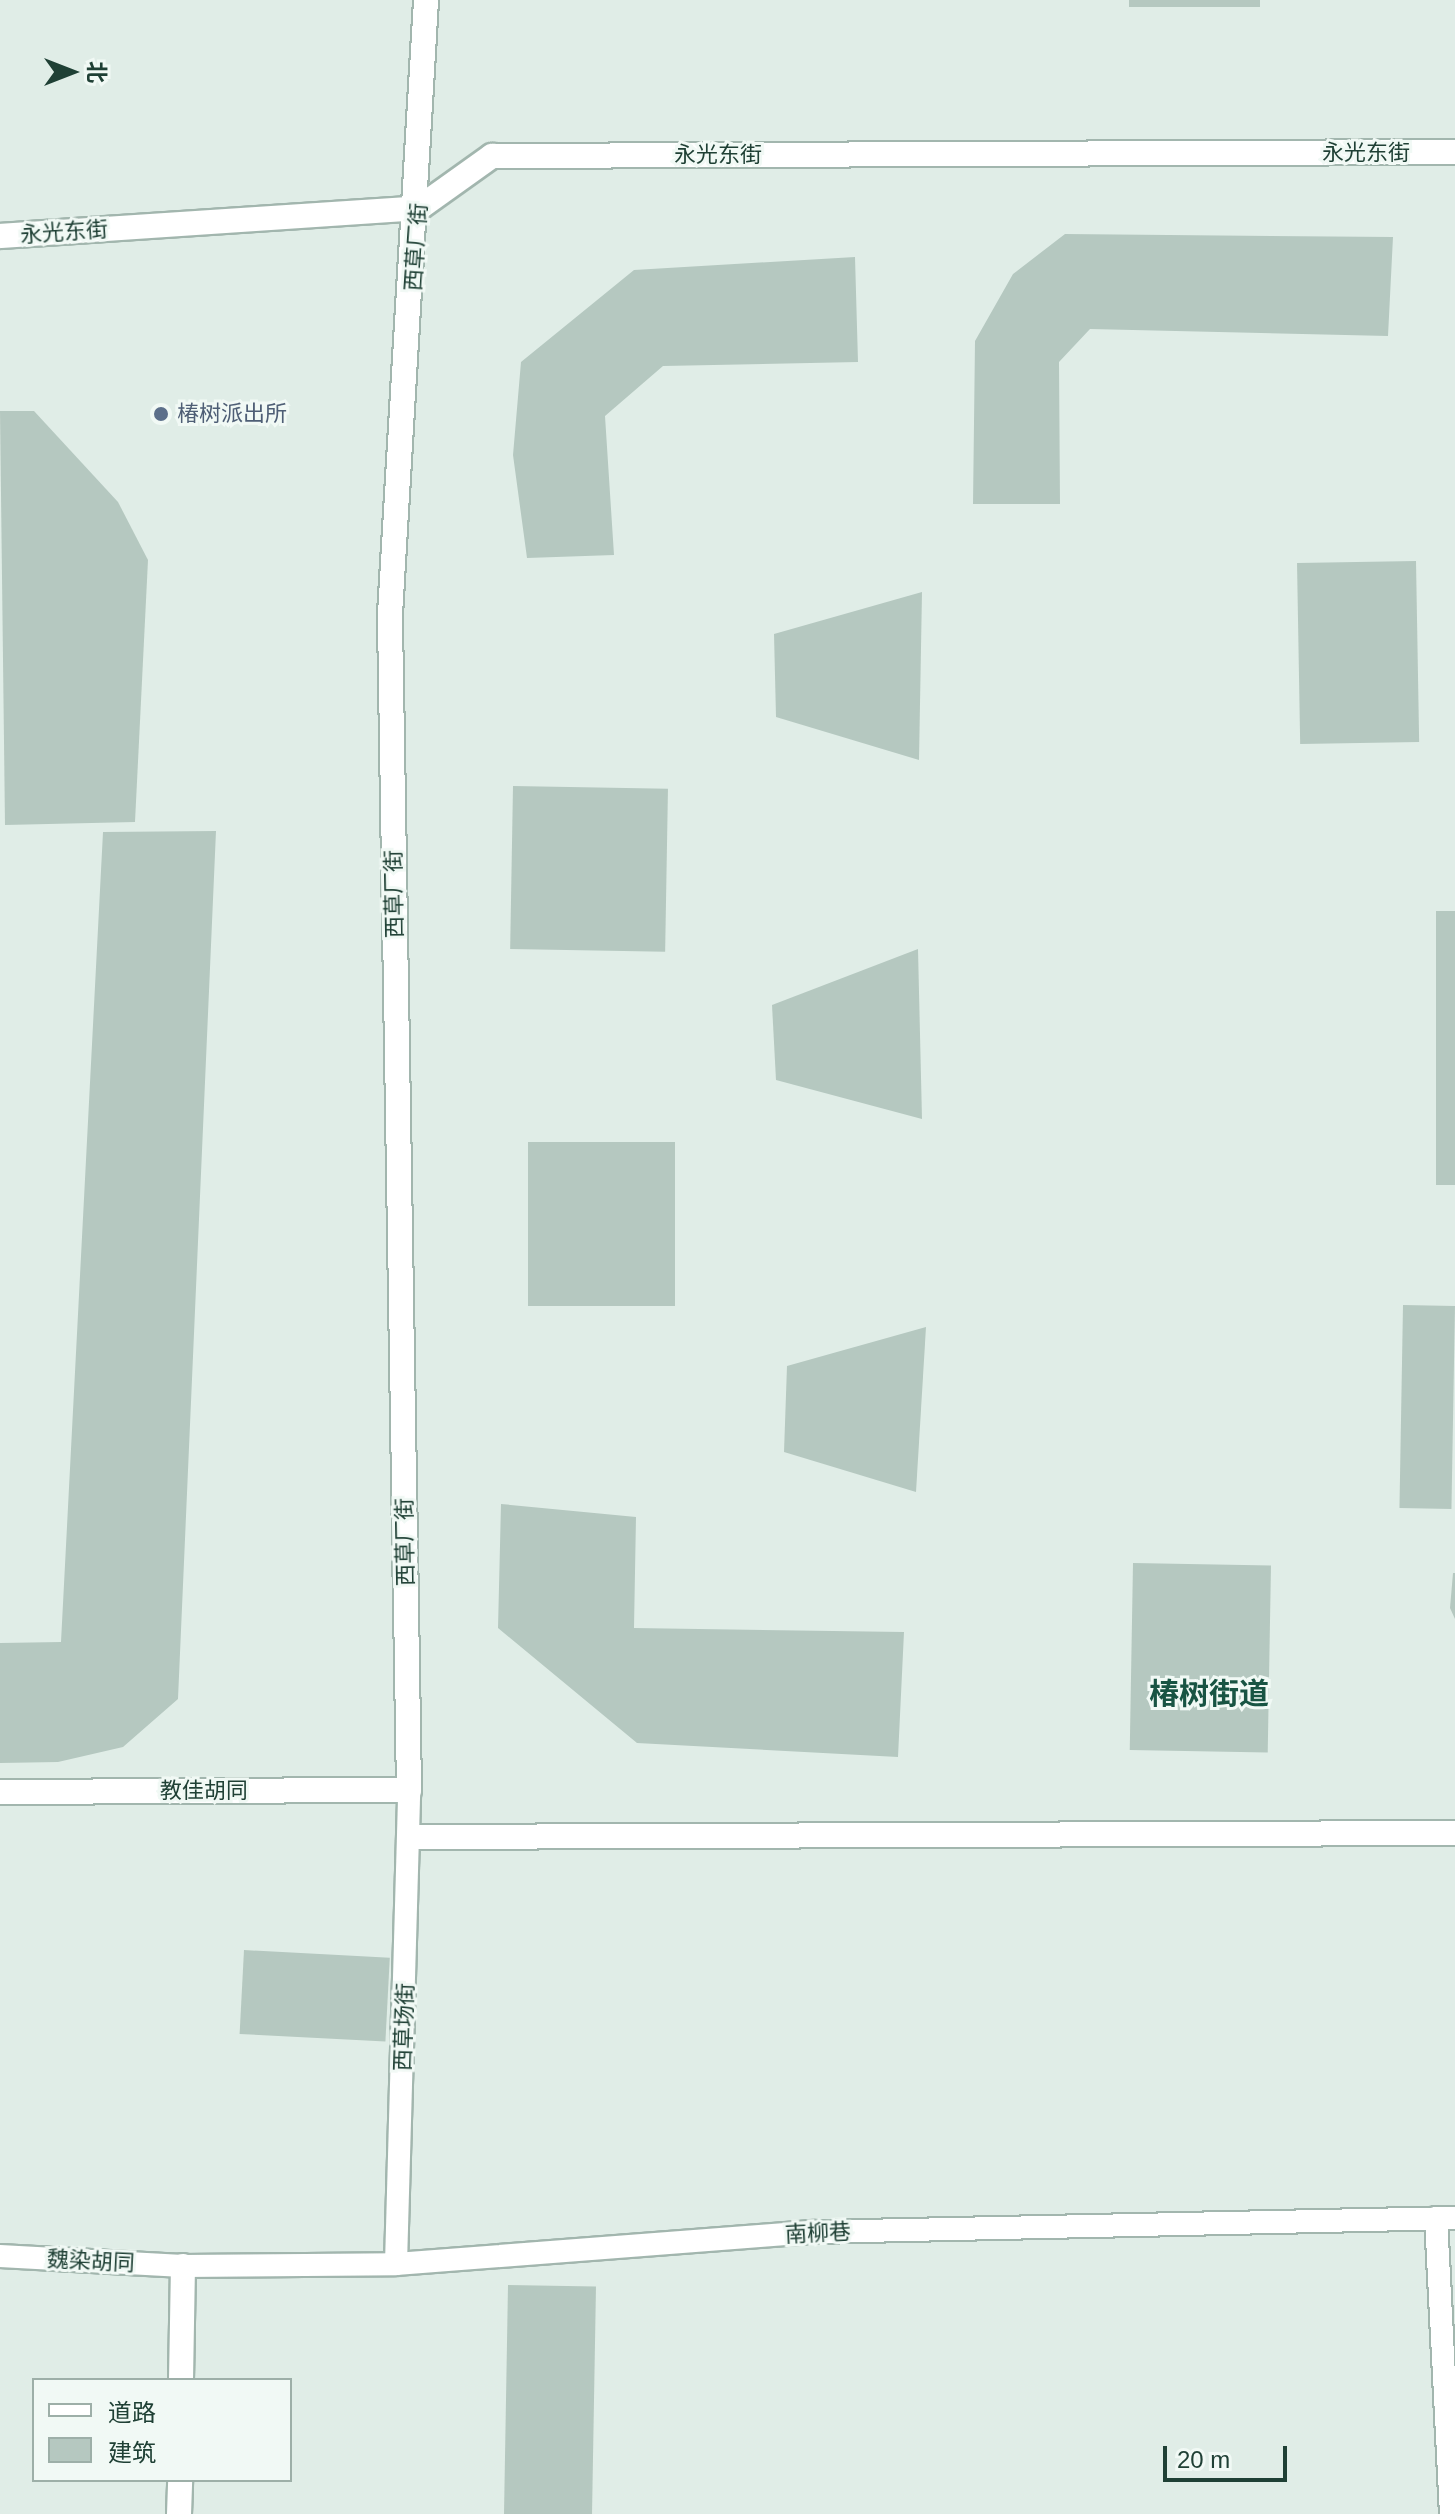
<!DOCTYPE html>
<meta charset="utf-8">
<style>
body{margin:0}
#map{position:relative;width:1455px;height:2514px;overflow:hidden;background:#e0ede7;font-family:Helvetica,"Noto Sans SC",sans-serif}
div>[style]{position:absolute}
.building>*{inset:0;background:#b5c8c0;transform-origin:0 0}
.roads{filter:drop-shadow(2px 0 #a2b6ae) drop-shadow(-2px 0 #a2b6ae) drop-shadow(0 2px #a2b6ae) drop-shadow(0 -2px #a2b6ae)}
.service>*{height:22px;margin:-11px;padding:0 11px;transform-origin:11px;border-radius:11px;background:#fff}
.minor>*{height:24px;margin:-12px;padding:0 12px;transform-origin:12px;border-radius:12px;background:#fff}
.dots>*{width:22px;height:22px;translate:-50% -50%;box-sizing:border-box;border:4px solid #f1f9f5;border-radius:50%}
span{translate:-50% -50%;white-space:nowrap;text-align:center;line-height:1.15;-webkit-text-stroke:6px #f1f9f5;paint-order:stroke}
.street-label{font-size:22px;color:#1f4035}
.service-label{font-size:22px;color:#4e5e75}
.left{translate:0 -50%;text-align:left}
.district-label{font-size:30px;color:#185443;font-weight:700}
.legend{position:absolute;left:32px;top:2378px;width:260px;height:104px;box-sizing:border-box;background:#f1f9f5;border:2px solid #9dafa8;margin:0;padding:10px 14px;list-style:none;font-size:24px;color:#1f4035}
.legend li{display:flex;align-items:center;gap:16px;height:40px}
.legend b{width:40px;border:2px solid #9dafa8}
.north{position:absolute;left:32px;top:32px;width:80px;height:80px;-webkit-text-stroke:6px #f1f9f5;paint-order:stroke;rotate:90deg;font-size:22px;font-weight:700;line-height:32px;text-align:center;color:#1f4035}
.north::after{content:'';display:block;margin:auto;width:28px;height:36px;background:#1f4035;clip-path:polygon(50% 0,100% 100%,50% 72%,0 100%)}
.scale{position:absolute;left:1163px;top:2446px;width:124px;height:36px;box-sizing:border-box;border:4px solid #1f4035;border-top:0;padding-left:10px;font-size:24px;line-height:28px;white-space:nowrap;color:#1f4035;-webkit-text-stroke:6px #f1f9f5;paint-order:stroke}
</style>
<div id="map">
<div class="building">
<div style="left:1129px;top:0;width:131px;height:7px"></div>
<div style="clip-path:polygon(1065px 234px,1393px 237px,1388px 336px,1090px 329px,1059px 362px,1060px 504px,973px 504px,975px 341px,1013px 274px)"></div>
<div style="clip-path:polygon(855px 257px,858px 362px,663px 366px,605px 416px,614px 555px,527px 558px,513px 455px,521px 362px,634px 270px)"></div>
<div style="clip-path:polygon(0 411px,34px 411px,118px 502px,148px 560px,135px 822px,5px 825px)"></div>
<div style="left:1416px;top:561px;width:181px;height:119px;rotate:89deg"></div>
<div style="clip-path:polygon(922px 592px,919px 760px,776px 717px,774px 634px)"></div>
<div style="left:513px;top:786px;width:155px;height:163px;rotate:1deg"></div>
<div style="clip-path:polygon(216px 831px,178px 1699px,123px 1747px,58px 1762px,0 1763px,0 1643px,61px 1642px,103px 832px)"></div>
<div style="left:1436px;top:911px;width:19px;height:274px"></div>
<div style="clip-path:polygon(918px 949px,922px 1119px,776px 1080px,772px 1005px)"></div>
<div style="left:528px;top:1142px;width:147px;height:164px"></div>
<div style="left:1403px;top:1305px;width:52px;height:203px;rotate:1deg"></div>
<div style="clip-path:polygon(926px 1327px,916px 1492px,784px 1452px,787px 1366px)"></div>
<div style="clip-path:polygon(501px 1504px,636px 1517px,634px 1628px,904px 1632px,898px 1757px,637px 1743px,498px 1628px)"></div>
<div style="left:1133px;top:1563px;width:138px;height:187px;rotate:1deg"></div>
<div style="clip-path:polygon(1453px 1573px,1455px 1573px,1455px 1619px,1450px 1608px)"></div>
<div style="left:244px;top:1950px;width:146px;height:84px;rotate:3deg"></div>
<div style="left:508px;top:2285px;width:88px;height:229px;rotate:1deg"></div>
</div>
<div class="roads">
<div class="service">
<div style="left:1436px;top:2218px;width:296px;rotate:87.1deg"></div>
<div style="left:0;top:2256px;width:183px;rotate:3.1deg"></div>
<div style="left:183px;top:2266px;width:213px;rotate:-0.5deg"></div>
<div style="left:396px;top:2264px;width:420px;rotate:-4.4deg"></div>
<div style="left:815px;top:2232px;width:640px;rotate:-1.25deg"></div>
<div style="left:396px;top:2264px;width:474px;rotate:-88.4deg"></div>
</div>
<div class="minor">
<div style="left:0;top:236px;width:420px;rotate:-3.8deg"></div>
<div style="left:419px;top:208px;width:90px;rotate:-35.5deg"></div>
<div style="left:492px;top:156px;width:963px;rotate:-0.24deg"></div>
<div style="left:0;top:1792px;width:409px;rotate:-0.3deg"></div>
<div style="left:409px;top:1790px;width:1176px;rotate:-90.93deg"></div>
<div style="left:390px;top:614px;width:615px;rotate:-86.64deg"></div>
<div style="left:410px;top:1837px;width:1045px;rotate:-0.22deg"></div>
<div style="left:181px;top:2380px;width:114px;rotate:-89deg"></div>
<div style="left:179px;top:2514px;width:34px;rotate:-88deg"></div>
</div>
</div>
<div class="dots">
<div style="left:161px;top:414px;background:#5c6f8a"></div>
</div>
<div class="street-label">
<span style="left:1366px;top:153px">永光东街</span>
<span style="left:718px;top:155px">永光东街</span>
<span style="left:64px;top:232px;rotate:-4deg">永光东街</span>
<span style="left:416px;top:247px;rotate:-86deg">西草厂街</span>
<span style="left:394px;top:894px;rotate:-91deg">西草厂街</span>
<span style="left:405px;top:1542px;rotate:-91deg">西草厂街</span>
<span style="left:204px;top:1791px">教佳胡同</span>
<span style="left:404px;top:2027px;rotate:-88deg">西草场街</span>
<span style="left:818px;top:2233px;rotate:-3deg">南柳巷</span>
<span style="left:91px;top:2261px;rotate:3deg">魏染胡同</span>
</div>
<div class="service-label">
<span class="left" style="left:177px;top:414px">椿树派出所</span>
</div>
<div class="district-label">
<span style="left:1209px;top:1694px">椿树街道</span>
</div>
<ul class="legend">
<li><b style="height:10px;background:#fff"></b>道路</li>
<li><b style="height:22px;background:#b5c8c0"></b>建筑</li>
</ul>
<div class="north">北</div>
<div class="scale">20 m</div>
</div>
